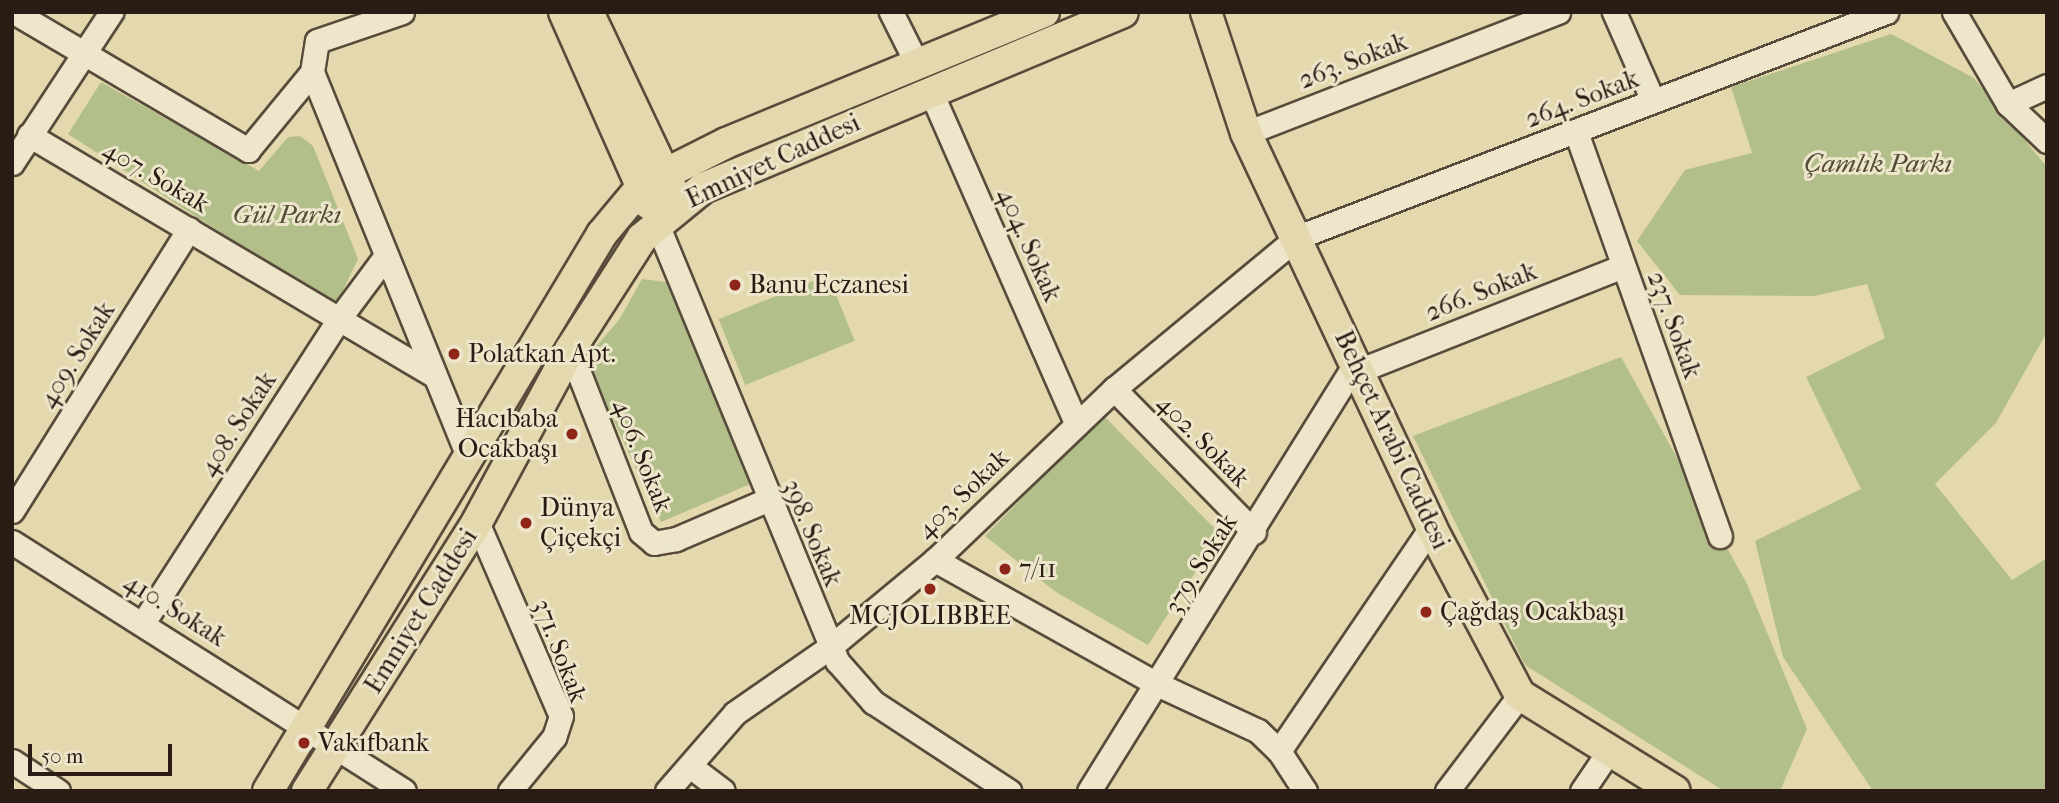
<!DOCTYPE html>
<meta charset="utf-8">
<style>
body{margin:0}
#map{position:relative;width:2059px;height:803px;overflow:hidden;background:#e4d8ae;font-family:"IM FELL French Canon",serif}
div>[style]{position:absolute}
.green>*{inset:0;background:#b2bf8b;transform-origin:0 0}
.roads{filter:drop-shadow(2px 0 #584b3b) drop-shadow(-2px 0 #584b3b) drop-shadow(0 2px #584b3b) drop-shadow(0 -2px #584b3b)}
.minor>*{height:23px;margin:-11.5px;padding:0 11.5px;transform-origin:11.5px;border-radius:11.5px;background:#ede6ca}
.major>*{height:30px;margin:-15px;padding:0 15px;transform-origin:15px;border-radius:15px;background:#e4d8ae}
.dots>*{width:19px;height:19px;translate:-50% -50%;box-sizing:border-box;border:4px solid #ede6ca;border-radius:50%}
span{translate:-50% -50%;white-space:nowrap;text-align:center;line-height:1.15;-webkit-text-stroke:6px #ede6ca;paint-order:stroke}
.street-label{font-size:26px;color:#2a1c15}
.park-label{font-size:26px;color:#534d38;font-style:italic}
.poi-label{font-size:26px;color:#2a1c15}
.left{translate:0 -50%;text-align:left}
.right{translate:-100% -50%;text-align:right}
.frame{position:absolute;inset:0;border:14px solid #2a1c15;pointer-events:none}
.scale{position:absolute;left:28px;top:744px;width:144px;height:32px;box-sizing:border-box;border:4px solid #2a1c15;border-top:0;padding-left:9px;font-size:21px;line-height:24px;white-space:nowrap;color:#2a1c15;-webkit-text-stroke:5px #ede6ca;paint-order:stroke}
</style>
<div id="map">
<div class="green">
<div style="clip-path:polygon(1891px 34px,1974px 78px,2047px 167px,2047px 332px,1996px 423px,1935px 484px,2012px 580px,2047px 558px,2047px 791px,1873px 791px,1783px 657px,1755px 541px,1861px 489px,1806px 377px,1885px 338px,1867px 284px,1815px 296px,1680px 295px,1637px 241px,1685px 170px,1752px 153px,1731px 87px)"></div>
<div style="clip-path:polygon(101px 82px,259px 171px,288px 137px,300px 136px,313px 146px,358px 259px,338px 301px,324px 299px,68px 134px)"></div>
<div style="left:828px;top:275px;width:71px;height:118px;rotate:68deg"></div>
<div style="clip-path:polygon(642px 279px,674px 283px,755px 482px,661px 522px,585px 359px,619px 320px)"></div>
<div style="clip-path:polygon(1621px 357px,1747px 584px,1807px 729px,1780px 791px,1724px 791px,1525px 665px,1413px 436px)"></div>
<div style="clip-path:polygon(1103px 415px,1220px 534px,1148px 645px,1056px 592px,985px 536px)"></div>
</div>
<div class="roads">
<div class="minor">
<div style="left:14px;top:12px;width:272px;rotate:30.5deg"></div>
<div style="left:248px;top:150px;width:101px;rotate:-50.6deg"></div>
<div style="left:312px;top:72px;width:418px;rotate:67.9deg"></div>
<div style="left:891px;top:12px;width:58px;rotate:63.4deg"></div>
<div style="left:1614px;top:12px;width:97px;rotate:66.3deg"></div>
<div style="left:1954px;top:12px;width:107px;rotate:59.6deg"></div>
<div style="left:2008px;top:104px;width:54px;rotate:43.5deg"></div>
<div style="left:312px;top:72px;width:31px;rotate:-81deg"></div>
<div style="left:317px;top:41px;width:90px;rotate:-18.8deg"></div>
<div style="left:930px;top:90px;width:364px;rotate:66.3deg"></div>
<div style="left:2008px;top:104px;width:43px;rotate:-24.8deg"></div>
<div style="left:1576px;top:132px;width:429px;rotate:70.4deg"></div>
<div style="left:1246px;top:133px;width:335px;rotate:-21.2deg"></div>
<div style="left:29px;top:135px;width:472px;rotate:30.7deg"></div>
<div style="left:12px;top:163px;width:181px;rotate:-56.7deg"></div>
<div style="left:657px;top:224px;width:473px;rotate:67.6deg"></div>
<div style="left:837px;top:661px;width:55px;rotate:48.7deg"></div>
<div style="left:873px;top:702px;width:163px;rotate:33.2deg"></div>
<div style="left:570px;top:350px;width:195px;rotate:68.7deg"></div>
<div style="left:641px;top:532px;width:17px;rotate:40deg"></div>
<div style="left:654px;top:543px;width:22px;rotate:-10deg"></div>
<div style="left:676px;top:539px;width:99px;rotate:-23.2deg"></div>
<div style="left:1358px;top:371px;width:285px;rotate:-21.6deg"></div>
<div style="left:1114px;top:389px;width:200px;rotate:45.6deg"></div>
<div style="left:12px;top:511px;width:333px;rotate:-57.9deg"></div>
<div style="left:477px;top:522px;width:211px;rotate:66.6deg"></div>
<div style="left:561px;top:716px;width:22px;rotate:108deg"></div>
<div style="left:554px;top:737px;width:70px;rotate:129.2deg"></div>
<div style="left:12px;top:542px;width:464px;rotate:32.4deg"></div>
<div style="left:935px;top:560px;width:257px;rotate:29.2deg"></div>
<div style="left:1159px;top:685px;width:109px;rotate:24.9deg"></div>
<div style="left:1258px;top:731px;width:29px;rotate:44deg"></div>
<div style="left:1279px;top:751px;width:48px;rotate:57deg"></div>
<div style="left:143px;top:623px;width:360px;rotate:-57.2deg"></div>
<div style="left:338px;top:320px;width:79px;rotate:-53.3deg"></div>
<div style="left:1279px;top:751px;width:271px;rotate:-55.8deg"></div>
<div style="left:12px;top:761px;width:55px;rotate:33.1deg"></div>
<div style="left:690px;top:766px;width:41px;rotate:37.1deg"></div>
<div style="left:667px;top:791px;width:103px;rotate:-48.9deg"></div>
<div style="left:735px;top:713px;width:116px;rotate:-34.8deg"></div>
<div style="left:830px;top:647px;width:136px;rotate:-39.6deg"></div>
<div style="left:935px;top:560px;width:248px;rotate:-43.7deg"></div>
<div style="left:1114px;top:389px;width:239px;rotate:-39.6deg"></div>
<div style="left:1298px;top:237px;width:630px;rotate:-20.94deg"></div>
<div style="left:1089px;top:791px;width:503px;rotate:-58.08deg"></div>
<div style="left:1447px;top:791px;width:121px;rotate:-52.8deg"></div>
<div style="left:1582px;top:791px;width:48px;rotate:-56deg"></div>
</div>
<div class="major">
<div style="left:564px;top:12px;width:210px;rotate:66.1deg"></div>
<div style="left:588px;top:12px;width:199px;rotate:64.7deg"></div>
<div style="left:1206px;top:12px;width:127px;rotate:71.7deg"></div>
<div style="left:1246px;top:133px;width:435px;rotate:64.8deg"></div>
<div style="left:1431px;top:527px;width:190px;rotate:62.1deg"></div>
<div style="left:1520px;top:695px;width:182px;rotate:31.8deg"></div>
<div style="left:268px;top:791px;width:649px;rotate:-59.05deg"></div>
<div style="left:602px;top:234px;width:64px;rotate:-50.1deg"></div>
<div style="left:643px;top:185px;width:93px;rotate:-26.8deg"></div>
<div style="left:726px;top:143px;width:344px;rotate:-22.4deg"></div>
<div style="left:307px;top:791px;width:318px;rotate:-57.7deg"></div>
<div style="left:477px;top:522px;width:196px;rotate:-61.6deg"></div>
<div style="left:570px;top:350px;width:133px;rotate:-57.3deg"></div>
<div style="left:642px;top:238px;width:79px;rotate:-39.3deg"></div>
<div style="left:703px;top:188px;width:455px;rotate:-22.7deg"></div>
</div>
</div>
<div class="dots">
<div style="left:735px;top:285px;background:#8f2418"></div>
<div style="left:454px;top:354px;background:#8f2418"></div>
<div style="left:572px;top:434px;background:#8f2418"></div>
<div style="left:526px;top:523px;background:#8f2418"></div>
<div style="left:1005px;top:569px;background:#8f2418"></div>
<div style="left:930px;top:589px;background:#8f2418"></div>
<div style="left:1426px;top:612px;background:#8f2418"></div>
<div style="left:304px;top:743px;background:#8f2418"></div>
</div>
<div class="street-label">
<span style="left:1353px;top:61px;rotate:-21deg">263. Sokak</span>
<span style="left:1582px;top:99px;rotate:-21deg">264. Sokak</span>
<span style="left:773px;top:161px;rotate:-25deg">Emniyet Caddesi</span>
<span style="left:156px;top:177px;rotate:30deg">407. Sokak</span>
<span style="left:1029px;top:245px;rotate:66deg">404. Sokak</span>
<span style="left:1481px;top:292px;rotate:-22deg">266. Sokak</span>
<span style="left:1674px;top:325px;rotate:70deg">237. Sokak</span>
<span style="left:77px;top:355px;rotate:-58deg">409. Sokak</span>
<span style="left:238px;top:424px;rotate:-57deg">408. Sokak</span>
<span style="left:1392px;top:440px;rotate:65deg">Behçet Arabi Caddesi</span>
<span style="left:1203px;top:441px;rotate:45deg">402. Sokak</span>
<span style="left:642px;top:456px;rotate:68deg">406. Sokak</span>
<span style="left:963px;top:494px;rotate:-44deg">403. Sokak</span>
<span style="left:812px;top:533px;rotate:67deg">398. Sokak</span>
<span style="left:1201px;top:564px;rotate:-58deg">379. Sokak</span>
<span style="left:175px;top:610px;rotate:32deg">410. Sokak</span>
<span style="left:421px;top:611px;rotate:-58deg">Emniyet Caddesi</span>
<span style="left:560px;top:651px;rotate:69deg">371. Sokak</span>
</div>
<div class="park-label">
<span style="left:1878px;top:164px">Çamlık Parkı</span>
<span style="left:287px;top:215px">Gül Parkı</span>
</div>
<div class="poi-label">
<span class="left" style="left:749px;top:285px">Banu Eczanesi</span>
<span class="left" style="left:468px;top:354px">Polatkan Apt.</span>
<span class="right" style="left:558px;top:434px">Hacıbaba<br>Ocakbaşı</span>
<span class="left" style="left:540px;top:523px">Dünya<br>Çiçekçi</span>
<span class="left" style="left:1019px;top:569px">7/11</span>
<span class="left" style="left:1440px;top:612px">Çağdaş Ocakbaşı</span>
<span style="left:930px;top:616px">MCJOLIBBEE</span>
<span class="left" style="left:318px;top:743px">Vakıfbank</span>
</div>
<div class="frame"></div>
<div class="scale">50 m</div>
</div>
